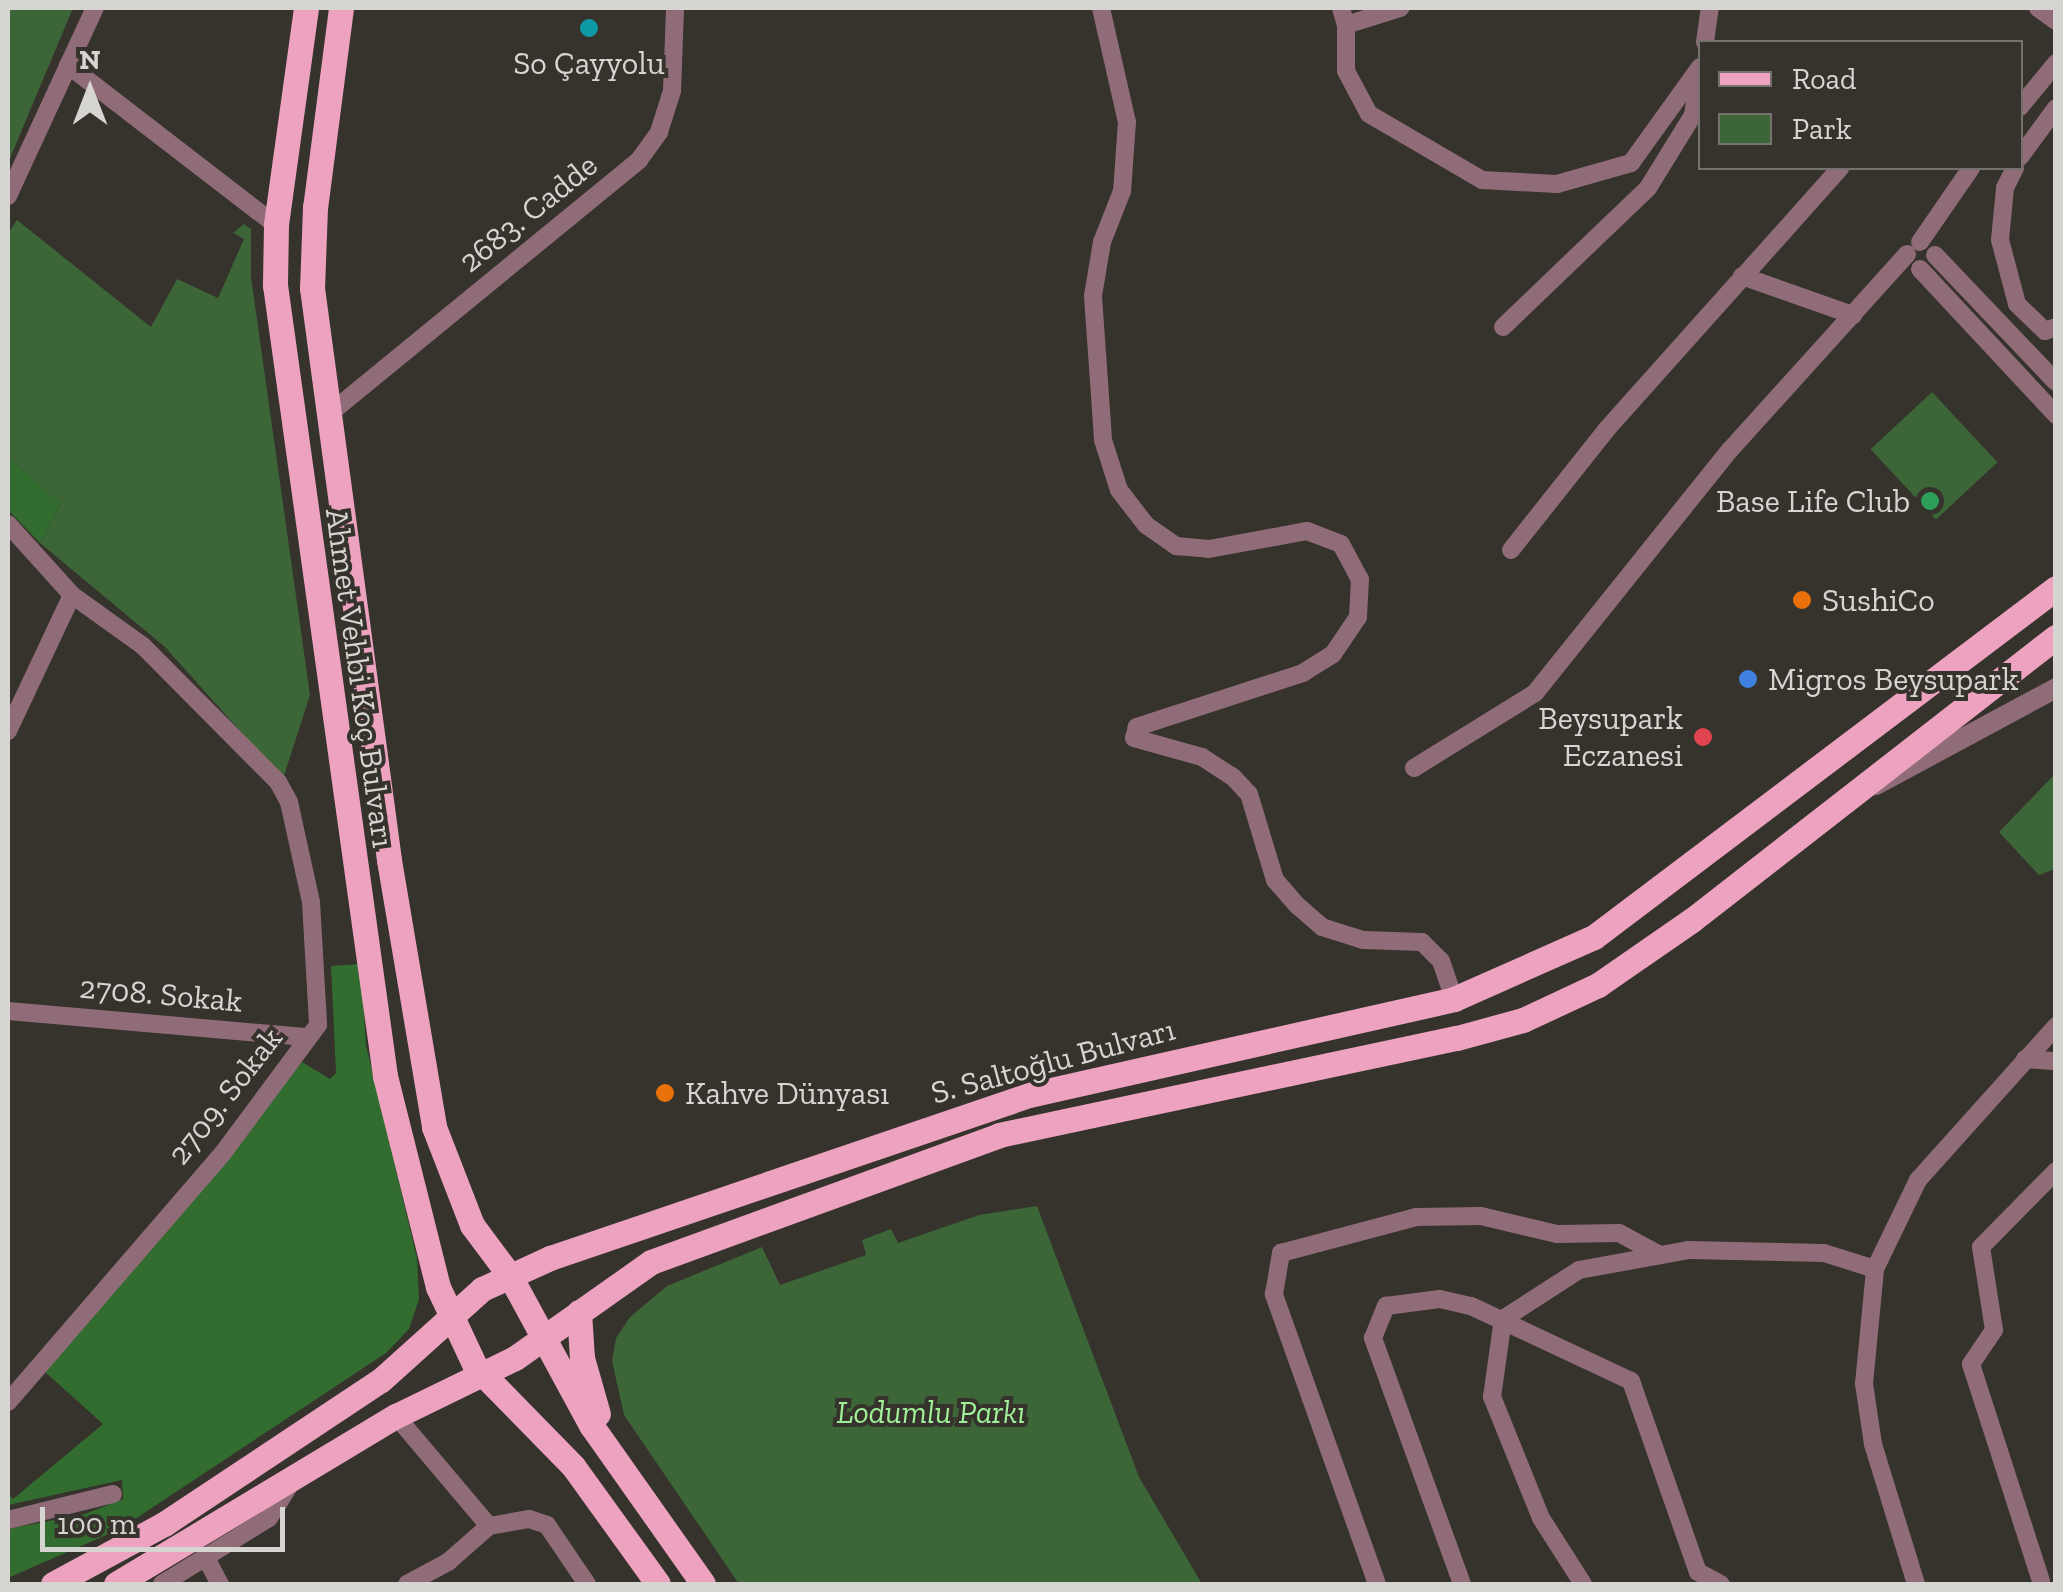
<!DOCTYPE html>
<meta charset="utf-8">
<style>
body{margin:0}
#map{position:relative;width:2063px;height:1592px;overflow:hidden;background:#36322c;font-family:"Zilla Slab",serif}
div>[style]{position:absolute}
.green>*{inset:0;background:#3c6638;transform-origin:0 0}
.forest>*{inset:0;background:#326c2f}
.minor>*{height:18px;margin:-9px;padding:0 9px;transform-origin:9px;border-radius:9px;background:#906c79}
.tertiary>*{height:20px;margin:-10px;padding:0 10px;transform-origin:10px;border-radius:10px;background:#906c79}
.primary>*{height:25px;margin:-12.5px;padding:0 12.5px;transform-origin:12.5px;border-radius:12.5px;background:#eda3bf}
.dots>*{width:28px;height:28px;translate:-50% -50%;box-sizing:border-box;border:5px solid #36322c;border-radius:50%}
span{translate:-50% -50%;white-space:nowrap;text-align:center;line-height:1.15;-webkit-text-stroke:8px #36322c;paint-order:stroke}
.poi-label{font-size:32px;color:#d7d5d1}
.right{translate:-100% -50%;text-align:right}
.left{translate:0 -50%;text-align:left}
.street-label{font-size:32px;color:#d7d5d1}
.park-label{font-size:32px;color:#9ff098;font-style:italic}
.frame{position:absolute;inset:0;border:10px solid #d7d5d1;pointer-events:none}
.legend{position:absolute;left:1698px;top:40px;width:325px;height:130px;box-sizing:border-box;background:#36322c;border:2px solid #76736e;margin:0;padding:12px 18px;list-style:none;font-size:30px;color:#d7d5d1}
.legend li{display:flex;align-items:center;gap:20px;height:50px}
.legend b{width:50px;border:2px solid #76736e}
.north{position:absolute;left:40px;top:40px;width:100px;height:100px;-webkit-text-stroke:8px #36322c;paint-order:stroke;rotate:0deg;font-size:28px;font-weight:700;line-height:40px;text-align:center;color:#d7d5d1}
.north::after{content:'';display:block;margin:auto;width:35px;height:45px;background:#d7d5d1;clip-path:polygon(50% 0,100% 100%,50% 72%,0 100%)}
.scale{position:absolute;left:40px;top:1507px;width:245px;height:45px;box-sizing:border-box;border:5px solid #d7d5d1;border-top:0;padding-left:12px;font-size:30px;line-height:35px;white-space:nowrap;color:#d7d5d1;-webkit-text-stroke:8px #36322c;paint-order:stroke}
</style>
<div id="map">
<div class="green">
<div style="clip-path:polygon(8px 8px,73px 8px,8px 163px)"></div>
<div style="clip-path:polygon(17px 220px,151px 327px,177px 279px,218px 298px,244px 239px,233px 233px,244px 224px,251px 229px,251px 277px,310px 695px,283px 779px,165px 647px,40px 543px,61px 503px,8px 457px,8px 233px)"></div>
<div style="left:1932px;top:392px;width:96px;height:84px;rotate:47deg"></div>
<div style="clip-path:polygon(2055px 774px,2055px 869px,2039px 875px,1999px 832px)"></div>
<div style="clip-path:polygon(1037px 1206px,1139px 1477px,1202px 1584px,739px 1584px,624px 1415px,612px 1361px,616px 1338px,630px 1317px,667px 1286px,762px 1247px,780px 1285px,866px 1255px,862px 1240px,891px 1229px,898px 1243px,979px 1215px)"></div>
</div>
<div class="forest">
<div style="clip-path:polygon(8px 457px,61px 503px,40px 543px,8px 510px)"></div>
<div style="clip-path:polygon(361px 964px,366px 1045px,417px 1258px,419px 1299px,409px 1329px,386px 1353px,120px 1529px,8px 1578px,8px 1529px,85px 1514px,123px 1499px,122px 1480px,8px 1505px,8px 1494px,13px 1499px,103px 1424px,44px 1371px,302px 1062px,330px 1079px,336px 1073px,331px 966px)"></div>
</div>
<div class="minor">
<div style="left:1101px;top:8px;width:117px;rotate:77.2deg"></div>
<div style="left:1127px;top:122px;width:69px;rotate:94.1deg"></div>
<div style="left:1122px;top:191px;width:55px;rotate:111.4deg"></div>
<div style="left:1102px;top:242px;width:55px;rotate:99.5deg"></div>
<div style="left:1093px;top:296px;width:144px;rotate:86deg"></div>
<div style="left:1103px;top:440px;width:52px;rotate:72.3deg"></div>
<div style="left:1119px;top:490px;width:44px;rotate:52.4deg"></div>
<div style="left:1146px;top:525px;width:37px;rotate:35deg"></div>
<div style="left:1176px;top:546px;width:33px;rotate:5deg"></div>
<div style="left:1209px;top:549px;width:100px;rotate:-10.4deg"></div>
<div style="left:1307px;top:531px;width:36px;rotate:21deg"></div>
<div style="left:1341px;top:544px;width:40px;rotate:62deg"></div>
<div style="left:1360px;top:579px;width:38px;rotate:93deg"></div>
<div style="left:1358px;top:617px;width:45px;rotate:124deg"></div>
<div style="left:1333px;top:654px;width:36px;rotate:148deg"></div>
<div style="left:1303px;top:673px;width:175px;rotate:162deg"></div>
<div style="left:1137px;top:727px;width:11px;rotate:105deg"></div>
<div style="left:1134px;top:738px;width:71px;rotate:15.6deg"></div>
<div style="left:1202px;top:757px;width:37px;rotate:33deg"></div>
<div style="left:1233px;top:777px;width:23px;rotate:47deg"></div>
<div style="left:1249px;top:794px;width:90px;rotate:73.2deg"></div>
<div style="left:1275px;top:880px;width:35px;rotate:49deg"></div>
<div style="left:1298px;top:906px;width:32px;rotate:41deg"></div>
<div style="left:1322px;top:927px;width:43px;rotate:17.6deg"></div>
<div style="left:1363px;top:940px;width:59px;rotate:1.9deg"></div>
<div style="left:1422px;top:942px;width:27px;rotate:45deg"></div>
<div style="left:1441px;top:961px;width:40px;rotate:71.1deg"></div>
<div style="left:1341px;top:8px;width:18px;rotate:74deg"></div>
<div style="left:1346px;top:25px;width:57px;rotate:-17.5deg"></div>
<div style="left:2038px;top:8px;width:22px;rotate:36deg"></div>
<div style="left:1346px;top:25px;width:46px;rotate:90deg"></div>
<div style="left:1346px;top:71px;width:49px;rotate:61.9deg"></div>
<div style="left:1369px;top:114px;width:131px;rotate:30.3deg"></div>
<div style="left:1482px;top:180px;width:75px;rotate:3.1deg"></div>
<div style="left:1557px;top:184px;width:77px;rotate:-15.8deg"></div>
<div style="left:1631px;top:163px;width:118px;rotate:-54.3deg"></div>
<div style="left:1705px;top:42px;width:34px;rotate:-82deg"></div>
<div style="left:68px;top:65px;width:262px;rotate:37.6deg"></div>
<div style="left:2020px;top:107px;width:57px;rotate:-50.7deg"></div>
<div style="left:2020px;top:157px;width:61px;rotate:-53.7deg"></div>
<div style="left:2015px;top:168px;width:22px;rotate:117deg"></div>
<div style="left:2005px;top:188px;width:52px;rotate:95.5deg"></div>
<div style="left:2000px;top:240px;width:66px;rotate:75.1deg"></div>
<div style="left:2017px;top:304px;width:39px;rotate:44deg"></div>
<div style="left:2045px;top:331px;width:12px;rotate:-20deg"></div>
<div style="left:8px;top:196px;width:207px;rotate:-65.2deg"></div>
<div style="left:1920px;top:242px;width:90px;rotate:-55.4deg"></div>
<div style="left:1935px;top:255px;width:175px;rotate:46.4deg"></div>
<div style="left:1920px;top:269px;width:200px;rotate:47deg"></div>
<div style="left:1742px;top:276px;width:118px;rotate:19.4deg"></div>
<div style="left:1503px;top:327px;width:201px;rotate:-43.8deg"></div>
<div style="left:1648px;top:188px;width:86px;rotate:-58.3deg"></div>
<div style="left:1693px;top:115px;width:46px;rotate:-81.2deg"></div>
<div style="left:329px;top:414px;width:401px;rotate:-39.3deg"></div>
<div style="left:639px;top:160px;width:34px;rotate:-54deg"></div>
<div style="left:659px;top:132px;width:43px;rotate:-72.4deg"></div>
<div style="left:672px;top:91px;width:83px;rotate:-87.9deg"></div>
<div style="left:8px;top:524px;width:96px;rotate:48deg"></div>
<div style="left:72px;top:595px;width:87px;rotate:35.7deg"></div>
<div style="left:143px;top:646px;width:192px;rotate:45.2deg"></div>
<div style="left:278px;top:782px;width:23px;rotate:61deg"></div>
<div style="left:289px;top:802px;width:102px;rotate:77.6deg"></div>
<div style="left:311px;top:902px;width:123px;rotate:86.7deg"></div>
<div style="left:318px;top:1025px;width:159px;rotate:126.6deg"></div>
<div style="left:223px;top:1153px;width:329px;rotate:130.8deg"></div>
<div style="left:1511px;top:550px;width:153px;rotate:-51.6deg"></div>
<div style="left:1606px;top:430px;width:351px;rotate:-48.2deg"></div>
<div style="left:8px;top:731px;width:150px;rotate:-64.8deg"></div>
<div style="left:1414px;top:768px;width:142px;rotate:-31.8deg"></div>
<div style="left:1535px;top:693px;width:312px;rotate:-51.3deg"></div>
<div style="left:1730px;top:450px;width:264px;rotate:-47.9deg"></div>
<div style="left:8px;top:1011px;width:301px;rotate:5deg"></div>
<div style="left:2025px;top:1059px;width:31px;rotate:4deg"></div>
<div style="left:396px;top:1416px;width:144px;rotate:49.8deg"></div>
<div style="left:8px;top:1520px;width:108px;rotate:-13.9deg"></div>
<div style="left:489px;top:1526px;width:41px;rotate:-9.9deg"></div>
<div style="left:529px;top:1519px;width:19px;rotate:18deg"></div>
<div style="left:547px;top:1525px;width:71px;rotate:55.9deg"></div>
<div style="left:206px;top:1558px;width:30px;rotate:62deg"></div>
<div style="left:2041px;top:1581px;width:228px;rotate:-107.9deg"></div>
<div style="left:1971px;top:1364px;width:41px;rotate:-55.9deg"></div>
<div style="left:1994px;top:1330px;width:84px;rotate:-98.9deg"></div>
<div style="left:1981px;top:1247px;width:107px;rotate:-45.4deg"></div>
<div style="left:162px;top:1584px;width:126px;rotate:-31.7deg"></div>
<div style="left:269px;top:1518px;width:39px;rotate:-58deg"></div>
<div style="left:407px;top:1584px;width:47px;rotate:-28.2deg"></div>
<div style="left:448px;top:1562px;width:55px;rotate:-41.3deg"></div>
<div style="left:1377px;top:1584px;width:308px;rotate:-109.6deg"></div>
<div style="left:1274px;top:1294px;width:42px;rotate:-80.3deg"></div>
<div style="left:1281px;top:1253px;width:140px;rotate:-14.9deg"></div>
<div style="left:1416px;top:1217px;width:65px;rotate:-0.9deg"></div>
<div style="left:1481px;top:1216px;width:78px;rotate:13.3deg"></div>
<div style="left:1557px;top:1234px;width:62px;rotate:-0.9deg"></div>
<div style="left:1619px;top:1233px;width:47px;rotate:28.2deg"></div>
<div style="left:1462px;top:1584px;width:262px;rotate:-109.9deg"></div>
<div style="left:1373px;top:1338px;width:35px;rotate:-68deg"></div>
<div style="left:1386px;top:1306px;width:54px;rotate:-7.4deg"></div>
<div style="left:1440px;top:1299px;width:32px;rotate:13deg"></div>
<div style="left:1471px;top:1306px;width:177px;rotate:25.1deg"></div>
<div style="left:1631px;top:1381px;width:202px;rotate:70.7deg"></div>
<div style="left:1698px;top:1572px;width:26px;rotate:28deg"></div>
<div style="left:1583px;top:1584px;width:78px;rotate:-122.5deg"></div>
<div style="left:1541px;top:1518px;width:131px;rotate:-112deg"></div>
<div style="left:1492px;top:1397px;width:79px;rotate:-82deg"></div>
<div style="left:1503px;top:1319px;width:90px;rotate:-32.8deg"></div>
<div style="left:1579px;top:1270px;width:112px;rotate:-10.3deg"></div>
<div style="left:1689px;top:1250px;width:135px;rotate:1.3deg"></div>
<div style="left:1824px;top:1253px;width:53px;rotate:17.4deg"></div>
<div style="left:1916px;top:1584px;width:146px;rotate:-107.1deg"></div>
<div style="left:1873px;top:1444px;width:61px;rotate:-98.5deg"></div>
<div style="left:1864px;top:1384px;width:116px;rotate:-84.5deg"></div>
<div style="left:1875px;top:1269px;width:99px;rotate:-64.2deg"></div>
<div style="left:1918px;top:1180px;width:207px;rotate:-48.1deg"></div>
</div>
<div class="tertiary">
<div style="left:1876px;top:785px;width:204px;rotate:-28.3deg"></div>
</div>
<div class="primary">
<div style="left:306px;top:8px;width:219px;rotate:97.9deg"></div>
<div style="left:276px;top:225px;width:60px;rotate:91deg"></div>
<div style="left:275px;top:285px;width:799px;rotate:82.08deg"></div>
<div style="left:385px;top:1076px;width:218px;rotate:75.9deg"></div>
<div style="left:438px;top:1287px;width:87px;rotate:64.9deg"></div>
<div style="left:475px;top:1366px;width:140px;rotate:45.6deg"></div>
<div style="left:573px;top:1466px;width:145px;rotate:54.2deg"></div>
<div style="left:341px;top:8px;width:201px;rotate:97.4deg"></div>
<div style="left:315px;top:207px;width:81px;rotate:92.1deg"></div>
<div style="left:312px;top:288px;width:577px;rotate:82.33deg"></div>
<div style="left:389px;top:860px;width:271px;rotate:80.4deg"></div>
<div style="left:434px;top:1127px;width:105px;rotate:68.8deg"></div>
<div style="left:472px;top:1225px;width:64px;rotate:53.3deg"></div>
<div style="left:510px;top:1276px;width:170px;rotate:61.5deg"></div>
<div style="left:591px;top:1425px;width:194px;rotate:54.8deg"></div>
<div style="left:579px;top:1312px;width:46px;rotate:86.3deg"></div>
<div style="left:582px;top:1358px;width:58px;rotate:74.1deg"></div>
<div style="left:53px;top:1584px;width:126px;rotate:-28.4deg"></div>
<div style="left:164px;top:1524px;width:260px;rotate:-33.6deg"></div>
<div style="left:381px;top:1380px;width:136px;rotate:-42deg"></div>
<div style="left:482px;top:1289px;width:75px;rotate:-24.5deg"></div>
<div style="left:550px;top:1258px;width:506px;rotate:-18.79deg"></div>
<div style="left:1029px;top:1095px;width:436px;rotate:-12.7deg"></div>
<div style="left:1454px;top:999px;width:153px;rotate:-23.9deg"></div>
<div style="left:1594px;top:937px;width:579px;rotate:-37.07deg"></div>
<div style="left:116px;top:1584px;width:327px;rotate:-31deg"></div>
<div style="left:396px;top:1416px;width:132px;rotate:-26deg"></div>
<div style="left:515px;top:1358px;width:166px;rotate:-35.2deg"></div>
<div style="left:651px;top:1262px;width:370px;rotate:-20deg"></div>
<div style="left:999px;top:1135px;width:468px;rotate:-12deg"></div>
<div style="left:1457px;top:1038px;width:68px;rotate:-15.3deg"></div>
<div style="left:1523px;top:1020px;width:83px;rotate:-25deg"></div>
<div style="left:1598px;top:985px;width:114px;rotate:-34.7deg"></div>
<div style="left:1692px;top:920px;width:461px;rotate:-37.9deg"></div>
</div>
<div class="dots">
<div style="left:589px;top:28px;background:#0f9aa8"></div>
<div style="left:1930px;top:501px;background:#2e9e5b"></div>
<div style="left:1802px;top:600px;background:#e8710a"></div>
<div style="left:1748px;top:679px;background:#3f7fe0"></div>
<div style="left:1703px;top:737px;background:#e0444e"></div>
<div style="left:665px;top:1093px;background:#e8710a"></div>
</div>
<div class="poi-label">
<span style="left:589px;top:63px">So Çayyolu</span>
<span class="right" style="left:1910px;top:501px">Base Life Club</span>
<span class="left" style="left:1822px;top:600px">SushiCo</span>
<span class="left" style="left:1768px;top:679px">Migros Beysupark</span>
<span class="right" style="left:1683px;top:737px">Beysupark<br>Eczanesi</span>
<span class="left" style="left:685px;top:1093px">Kahve Dünyası</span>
</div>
<div class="street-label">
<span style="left:528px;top:213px;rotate:-39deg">2683. Cadde</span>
<span style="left:360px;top:678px;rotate:82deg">Ahmet Vehbi Koç Bulvarı</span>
<span style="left:161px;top:994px;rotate:5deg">2708. Sokak</span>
<span style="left:1053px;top:1061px;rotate:-15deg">S. Saltoğlu Bulvarı</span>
<span style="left:225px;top:1096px;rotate:-52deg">2709. Sokak</span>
</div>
<div class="park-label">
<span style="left:931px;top:1412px">Lodumlu Parkı</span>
</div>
<div class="frame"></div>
<ul class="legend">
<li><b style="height:12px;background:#eda3bf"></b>Road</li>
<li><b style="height:28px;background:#3c6638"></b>Park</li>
</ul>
<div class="north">N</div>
<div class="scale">100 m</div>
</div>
